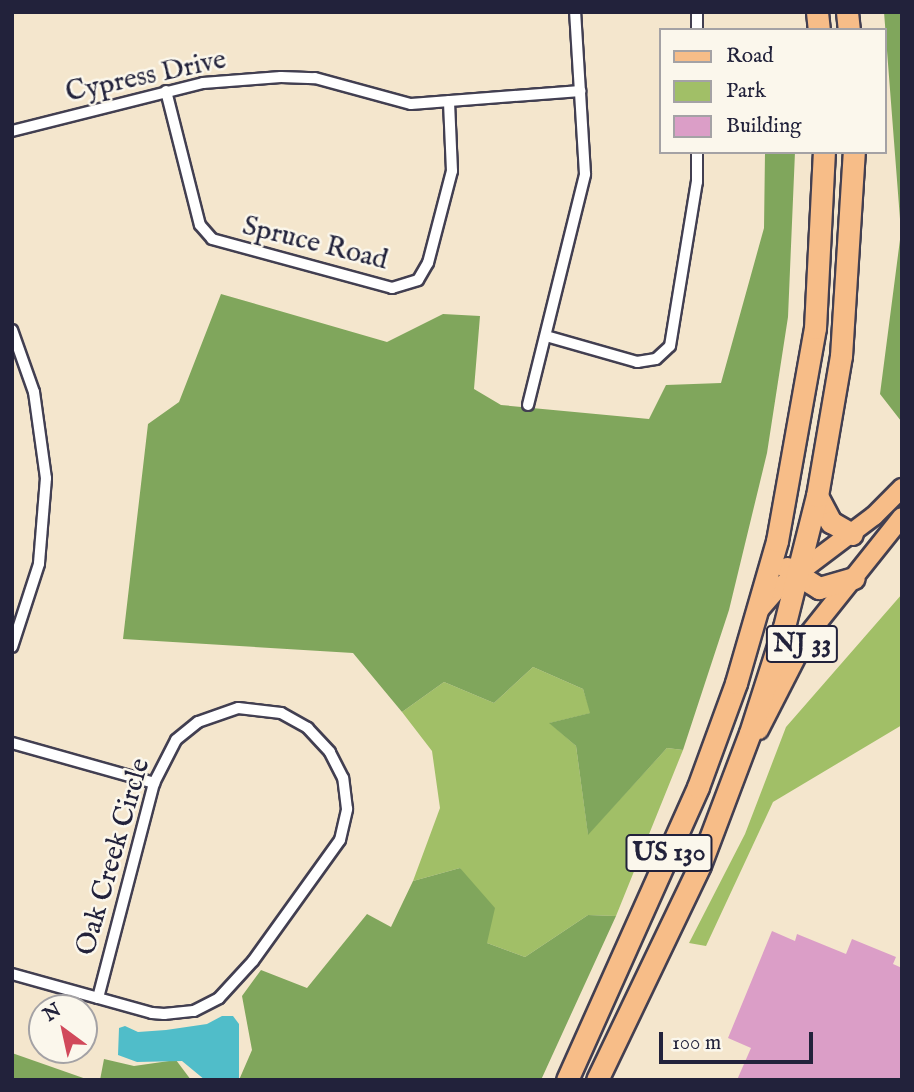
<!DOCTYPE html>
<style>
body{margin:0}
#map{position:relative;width:914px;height:1092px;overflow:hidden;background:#f4e6cd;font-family:"IM FELL English",serif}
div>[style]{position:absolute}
.green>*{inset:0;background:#a1bf67}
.forest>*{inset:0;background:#80a65c}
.water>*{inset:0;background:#50bdc9}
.building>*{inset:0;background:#db9ec7}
.roads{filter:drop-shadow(2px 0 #423f51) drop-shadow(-2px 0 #423f51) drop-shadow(0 2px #423f51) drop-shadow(0 -2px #423f51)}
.street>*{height:10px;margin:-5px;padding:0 5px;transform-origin:5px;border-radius:5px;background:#fff}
.primary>*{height:18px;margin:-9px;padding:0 9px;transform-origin:9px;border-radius:9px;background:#f7bd88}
.highway>*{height:21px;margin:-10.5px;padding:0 10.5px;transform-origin:10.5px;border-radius:10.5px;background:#f7bd88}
span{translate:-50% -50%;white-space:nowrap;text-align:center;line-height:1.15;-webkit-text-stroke:5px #fbf7ec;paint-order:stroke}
.shield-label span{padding:2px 5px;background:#fbf7ec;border:2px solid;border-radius:5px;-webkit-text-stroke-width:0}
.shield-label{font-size:26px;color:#22223b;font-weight:700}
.street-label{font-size:28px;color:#22223b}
.frame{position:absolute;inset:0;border:14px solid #22223b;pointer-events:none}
.legend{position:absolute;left:659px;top:28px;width:228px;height:126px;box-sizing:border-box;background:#fbf7ec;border:2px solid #a4a2a5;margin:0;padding:9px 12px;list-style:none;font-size:21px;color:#22223b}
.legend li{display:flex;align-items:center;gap:14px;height:35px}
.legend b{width:35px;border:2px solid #a4a2a5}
.north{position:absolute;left:28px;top:994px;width:70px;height:70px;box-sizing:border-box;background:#fbf7ec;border:2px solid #a4a2a5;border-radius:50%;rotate:327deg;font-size:19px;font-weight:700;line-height:28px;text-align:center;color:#22223b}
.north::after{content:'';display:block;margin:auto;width:24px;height:32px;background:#d1495b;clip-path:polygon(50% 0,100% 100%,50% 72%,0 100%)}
.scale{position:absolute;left:659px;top:1032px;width:154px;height:32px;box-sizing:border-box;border:4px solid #22223b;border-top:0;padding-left:9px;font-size:21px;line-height:24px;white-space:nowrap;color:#22223b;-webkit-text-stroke:5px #fbf7ec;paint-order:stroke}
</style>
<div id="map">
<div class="green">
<div style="clip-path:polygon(902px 594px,902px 725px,773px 802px,706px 946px,689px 943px,745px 834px,786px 727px)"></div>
<div style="clip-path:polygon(533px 667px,583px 689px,591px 713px,550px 723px,576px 746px,588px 834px,667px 748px,683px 750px,616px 916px,588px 915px,525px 957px,487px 943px,460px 868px,413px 881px,440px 808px,432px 751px,402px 712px,444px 682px,494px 703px)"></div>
</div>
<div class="forest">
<div style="clip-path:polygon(884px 12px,902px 12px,901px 421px,880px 394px,901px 232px)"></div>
<div style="clip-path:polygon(765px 152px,795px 152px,788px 317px,767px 453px,729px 610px,683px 750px,667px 748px,588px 835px,576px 746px,549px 723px,590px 713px,583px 689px,533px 667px,494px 703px,444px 682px,402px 712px,353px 653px,123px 639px,148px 424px,179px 402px,221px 294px,387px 342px,443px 314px,480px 316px,474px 389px,501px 405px,649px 419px,666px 385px,721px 383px,764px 228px)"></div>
<div style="clip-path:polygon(460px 868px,495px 908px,487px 943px,525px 957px,588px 915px,616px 916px,541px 1080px,239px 1080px,252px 1050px,242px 996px,261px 970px,307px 988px,367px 914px,391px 927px,413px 881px)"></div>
<div style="clip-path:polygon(12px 1053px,89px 1080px,12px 1080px)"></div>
<div style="clip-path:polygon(104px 1059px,134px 1066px,176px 1060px,191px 1080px,100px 1080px)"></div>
</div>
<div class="water">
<div style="clip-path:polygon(222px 1016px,233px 1016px,239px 1024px,239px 1080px,205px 1080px,182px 1061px,137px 1062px,118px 1055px,119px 1028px,125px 1026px,138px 1032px,166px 1030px,207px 1024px)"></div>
</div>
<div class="building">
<div style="clip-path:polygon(772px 931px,795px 941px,797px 934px,846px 954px,852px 939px,896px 957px,893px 964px,902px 968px,902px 1080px,737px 1080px,751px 1048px,728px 1038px)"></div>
</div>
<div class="roads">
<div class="street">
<div style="left:697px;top:30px;width:18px;rotate:-90deg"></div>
<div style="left:166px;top:91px;width:138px;rotate:75.8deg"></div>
<div style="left:200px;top:225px;width:18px;rotate:49deg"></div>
<div style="left:212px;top:239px;width:187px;rotate:15.2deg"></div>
<div style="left:392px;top:288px;width:27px;rotate:-17deg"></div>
<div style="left:418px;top:280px;width:20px;rotate:-60deg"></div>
<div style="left:428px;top:263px;width:95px;rotate:-75.4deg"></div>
<div style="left:452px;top:171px;width:70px;rotate:-92.5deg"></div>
<div style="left:12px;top:131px;width:197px;rotate:-14.1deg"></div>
<div style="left:203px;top:83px;width:78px;rotate:-4.4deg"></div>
<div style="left:281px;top:77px;width:34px;rotate:2deg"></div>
<div style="left:315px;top:78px;width:99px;rotate:15.2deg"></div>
<div style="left:411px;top:104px;width:170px;rotate:-4.4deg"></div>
<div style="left:12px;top:330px;width:66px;rotate:70.5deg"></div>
<div style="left:34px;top:392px;width:87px;rotate:82.1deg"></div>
<div style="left:46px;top:478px;width:86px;rotate:94.7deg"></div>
<div style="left:39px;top:564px;width:87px;rotate:108deg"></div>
<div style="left:546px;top:336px;width:95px;rotate:15.9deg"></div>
<div style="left:637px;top:362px;width:19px;rotate:-9deg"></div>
<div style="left:656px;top:359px;width:19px;rotate:-43deg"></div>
<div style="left:670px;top:346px;width:166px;rotate:-80.7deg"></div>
<div style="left:697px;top:182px;width:30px;rotate:-90deg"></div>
<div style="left:528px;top:405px;width:238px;rotate:-76.1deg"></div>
<div style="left:585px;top:174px;width:162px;rotate:-93.5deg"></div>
<div style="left:12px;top:743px;width:148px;rotate:15.7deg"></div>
<div style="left:12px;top:974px;width:89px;rotate:15.6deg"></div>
<div style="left:98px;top:998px;width:56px;rotate:15.5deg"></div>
<div style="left:152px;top:1013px;width:12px;rotate:5deg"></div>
<div style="left:164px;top:1014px;width:30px;rotate:-6deg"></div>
<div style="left:194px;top:1011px;width:28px;rotate:-27deg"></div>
<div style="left:219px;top:998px;width:50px;rotate:-47.4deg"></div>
<div style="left:253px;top:961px;width:149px;rotate:-54.3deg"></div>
<div style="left:340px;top:840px;width:32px;rotate:-77deg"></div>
<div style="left:347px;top:809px;width:31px;rotate:-97deg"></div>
<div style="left:343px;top:778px;width:29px;rotate:-117deg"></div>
<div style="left:330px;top:752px;width:33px;rotate:-133deg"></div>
<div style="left:308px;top:728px;width:31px;rotate:-151deg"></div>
<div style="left:281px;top:713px;width:43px;rotate:-173.4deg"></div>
<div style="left:238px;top:708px;width:42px;rotate:160.7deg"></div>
<div style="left:198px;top:722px;width:28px;rotate:141deg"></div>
<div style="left:176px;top:740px;width:48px;rotate:117.1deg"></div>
<div style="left:154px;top:783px;width:222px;rotate:104.6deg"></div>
</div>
<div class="primary">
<div style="left:759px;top:610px;width:28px;rotate:-49deg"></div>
<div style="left:777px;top:589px;width:121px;rotate:-37deg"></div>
<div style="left:874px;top:516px;width:40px;rotate:-45deg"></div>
<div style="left:759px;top:730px;width:106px;rotate:-62.9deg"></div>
<div style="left:807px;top:636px;width:152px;rotate:-51.4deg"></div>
</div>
<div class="highway">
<div style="left:817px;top:12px;width:18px;rotate:84deg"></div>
<div style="left:847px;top:12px;width:18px;rotate:84deg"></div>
<div style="left:817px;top:496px;width:30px;rotate:62deg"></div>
<div style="left:831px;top:522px;width:24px;rotate:30deg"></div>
<div style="left:787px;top:568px;width:38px;rotate:32deg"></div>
<div style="left:819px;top:588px;width:36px;rotate:-16deg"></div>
<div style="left:567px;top:1080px;width:321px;rotate:-65.9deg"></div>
<div style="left:698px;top:787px;width:111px;rotate:-69.9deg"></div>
<div style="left:736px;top:683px;width:148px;rotate:-73.9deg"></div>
<div style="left:777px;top:541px;width:216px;rotate:-79.9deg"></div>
<div style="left:815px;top:328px;width:176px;rotate:-87.1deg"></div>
<div style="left:597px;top:1080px;width:238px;rotate:-64.4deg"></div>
<div style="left:700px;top:865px;width:141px;rotate:-69.3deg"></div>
<div style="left:750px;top:733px;width:111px;rotate:-72.2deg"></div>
<div style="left:784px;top:627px;width:135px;rotate:-75.9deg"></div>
<div style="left:817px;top:496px;width:142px;rotate:-80.3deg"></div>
<div style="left:841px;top:356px;width:204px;rotate:-86.4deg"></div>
</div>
</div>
<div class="shield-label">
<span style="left:802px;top:644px">NJ 33</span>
<span style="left:669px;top:853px">US 130</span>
</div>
<div class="street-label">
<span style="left:146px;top:77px;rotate:-12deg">Cypress Drive</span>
<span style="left:315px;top:244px;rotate:14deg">Spruce Road</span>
<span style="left:114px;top:857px;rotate:-74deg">Oak Creek Circle</span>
</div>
<div class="frame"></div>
<ul class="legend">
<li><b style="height:9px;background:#f7bd88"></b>Road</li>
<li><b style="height:19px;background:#a1bf67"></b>Park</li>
<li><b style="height:19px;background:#db9ec7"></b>Building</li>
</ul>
<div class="north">N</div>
<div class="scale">100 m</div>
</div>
